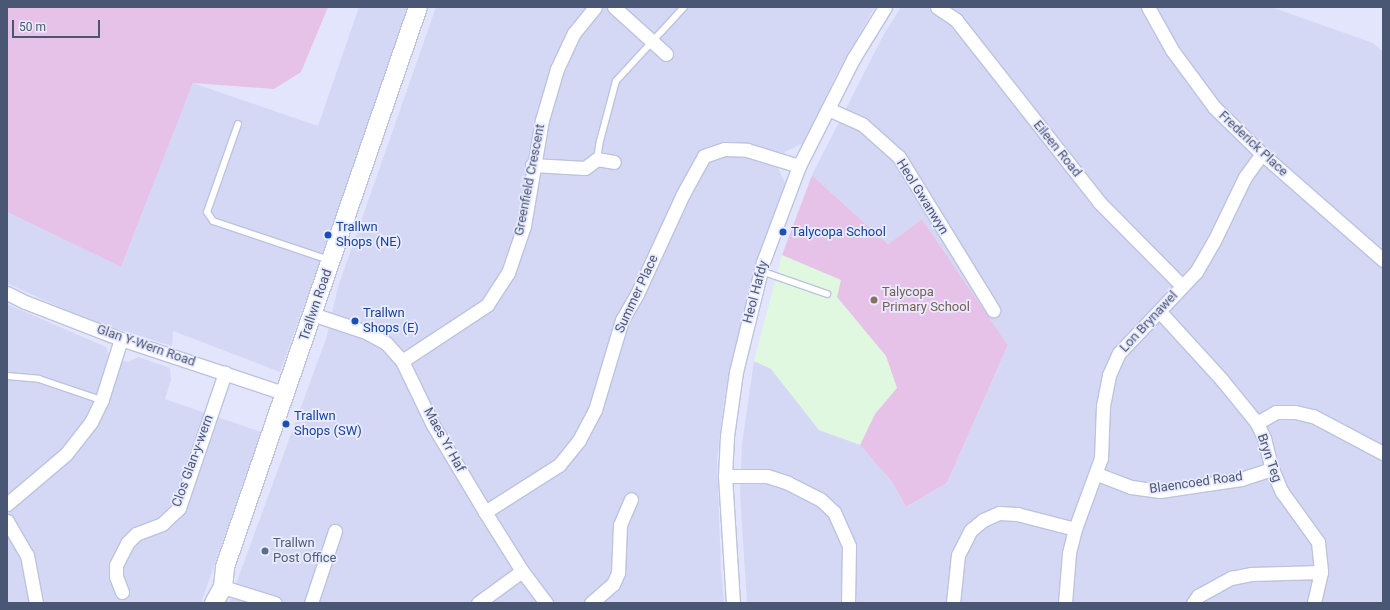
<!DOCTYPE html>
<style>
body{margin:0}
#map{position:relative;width:1390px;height:610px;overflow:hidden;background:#e3e5fc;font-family:Roboto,sans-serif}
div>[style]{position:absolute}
.residential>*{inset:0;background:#d5d8f5}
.education>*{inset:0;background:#e1f8e0}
.green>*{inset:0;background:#e6c2e9}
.roads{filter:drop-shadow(1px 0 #bcc3de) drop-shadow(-1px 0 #bcc3de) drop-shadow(0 1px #bcc3de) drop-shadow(0 -1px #bcc3de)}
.lane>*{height:6px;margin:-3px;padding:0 3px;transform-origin:3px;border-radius:3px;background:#fff}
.street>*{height:13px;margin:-6.5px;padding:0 6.5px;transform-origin:6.5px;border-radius:6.5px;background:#fff}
.secondary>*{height:18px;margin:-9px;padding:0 9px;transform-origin:9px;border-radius:9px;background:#fff}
.dots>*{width:11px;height:11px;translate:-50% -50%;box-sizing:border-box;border:2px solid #e9ebff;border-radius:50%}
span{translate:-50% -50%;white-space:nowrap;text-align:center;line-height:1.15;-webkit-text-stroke:3.5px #e9ebff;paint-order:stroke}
.street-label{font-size:13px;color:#4a5774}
.transit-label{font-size:13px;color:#164399}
.left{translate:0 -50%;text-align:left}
.education-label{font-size:13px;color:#785e54}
.service-label{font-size:13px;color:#4e5e75}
.frame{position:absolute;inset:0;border:8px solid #4a5774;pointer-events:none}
.scale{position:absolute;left:12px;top:20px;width:88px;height:18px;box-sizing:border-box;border:2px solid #4a5774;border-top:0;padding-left:5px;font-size:12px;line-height:14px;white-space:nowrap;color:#4a5774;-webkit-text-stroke:3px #e9ebff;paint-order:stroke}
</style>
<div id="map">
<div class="residential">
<div style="clip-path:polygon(359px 7px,408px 7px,362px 144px,280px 372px,173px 331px,172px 346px,110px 327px,61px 308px,7px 283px,7px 212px,121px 267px,193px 83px,318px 126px)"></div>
<div style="clip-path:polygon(436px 7px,875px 7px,839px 70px,803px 143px,785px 152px,778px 168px,785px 183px,754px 272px,724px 400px,717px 460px,721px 570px,724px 603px,229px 603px,327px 336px,338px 287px)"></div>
<div style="clip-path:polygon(901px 7px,1271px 7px,1373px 43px,1383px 52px,1383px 603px,747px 603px,740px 494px,742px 444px,754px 361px,771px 368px,819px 430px,860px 445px,892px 482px,906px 507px,922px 219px,888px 244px,812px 175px,884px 34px)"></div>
<div style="clip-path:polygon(7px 304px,106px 347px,110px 358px,128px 362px,138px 357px,170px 368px,171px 380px,165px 399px,261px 432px,201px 603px,7px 603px)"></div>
</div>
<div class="education">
<div style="clip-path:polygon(812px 175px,888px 244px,922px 219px,1008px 345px,947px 483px,906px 507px,892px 482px,861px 445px,819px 430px,771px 369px,754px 361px,782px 255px)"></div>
</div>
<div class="green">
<div style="clip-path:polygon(7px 7px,328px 7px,301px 72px,274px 89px,193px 83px,121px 267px,7px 212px)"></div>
<div style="clip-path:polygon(812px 175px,888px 244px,922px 219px,1008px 345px,947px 483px,906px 507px,892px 482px,860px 445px,875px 414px,897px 388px,886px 356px,837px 297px,841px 280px,782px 255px)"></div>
</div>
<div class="roads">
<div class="lane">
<div style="left:238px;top:124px;width:93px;rotate:109.4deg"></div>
<div style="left:207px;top:212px;width:11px;rotate:56deg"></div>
<div style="left:213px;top:221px;width:122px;rotate:18.6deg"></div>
<div style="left:597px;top:159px;width:18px;rotate:-81deg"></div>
<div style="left:600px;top:141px;width:62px;rotate:-75.1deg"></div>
<div style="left:616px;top:81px;width:100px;rotate:-47.4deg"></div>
<div style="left:761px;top:271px;width:70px;rotate:19.2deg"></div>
<div style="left:7px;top:376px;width:32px;rotate:5deg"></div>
<div style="left:39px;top:379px;width:65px;rotate:18.7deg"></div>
</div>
<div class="street">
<div style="left:614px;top:7px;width:70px;rotate:42.1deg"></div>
<div style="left:937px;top:7px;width:23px;rotate:34deg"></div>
<div style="left:956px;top:20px;width:231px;rotate:51.8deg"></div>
<div style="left:1099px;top:202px;width:118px;rotate:45.3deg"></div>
<div style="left:1148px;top:7px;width:49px;rotate:60.8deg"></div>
<div style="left:1172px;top:50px;width:71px;rotate:53.6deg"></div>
<div style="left:1214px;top:107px;width:67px;rotate:44.4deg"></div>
<div style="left:1262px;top:154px;width:161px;rotate:41.2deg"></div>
<div style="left:828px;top:109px;width:37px;rotate:24deg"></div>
<div style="left:862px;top:124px;width:50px;rotate:41.7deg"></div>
<div style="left:899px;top:157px;width:180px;rotate:58.4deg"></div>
<div style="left:532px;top:165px;width:53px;rotate:3.2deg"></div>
<div style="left:585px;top:168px;width:15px;rotate:-37deg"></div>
<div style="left:597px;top:159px;width:17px;rotate:10deg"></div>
<div style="left:7px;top:293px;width:20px;rotate:27deg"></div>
<div style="left:25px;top:302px;width:103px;rotate:21.1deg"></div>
<div style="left:121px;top:339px;width:174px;rotate:18.4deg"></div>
<div style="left:1160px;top:312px;width:92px;rotate:47.6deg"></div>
<div style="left:1222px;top:380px;width:55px;rotate:50.9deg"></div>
<div style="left:1257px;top:423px;width:17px;rotate:65deg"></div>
<div style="left:1264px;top:438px;width:32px;rotate:76deg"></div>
<div style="left:1272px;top:469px;width:25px;rotate:67deg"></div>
<div style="left:1282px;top:492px;width:62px;rotate:54.2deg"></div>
<div style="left:1318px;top:542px;width:30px;rotate:84deg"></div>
<div style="left:1321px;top:572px;width:32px;rotate:103deg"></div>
<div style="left:312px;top:314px;width:57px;rotate:18.4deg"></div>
<div style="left:366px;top:332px;width:23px;rotate:29deg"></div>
<div style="left:386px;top:343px;width:24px;rotate:48deg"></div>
<div style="left:402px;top:361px;width:71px;rotate:64.2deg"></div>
<div style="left:433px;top:425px;width:101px;rotate:59.1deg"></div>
<div style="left:485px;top:512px;width:70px;rotate:57.9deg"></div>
<div style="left:522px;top:571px;width:40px;rotate:53deg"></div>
<div style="left:402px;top:361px;width:102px;rotate:-33.4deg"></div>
<div style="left:487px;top:305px;width:38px;rotate:-57deg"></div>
<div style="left:508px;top:273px;width:50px;rotate:-71.2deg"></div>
<div style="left:524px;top:226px;width:108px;rotate:-80.4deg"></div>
<div style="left:542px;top:120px;width:53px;rotate:-73.6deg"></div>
<div style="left:557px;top:69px;width:40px;rotate:-65deg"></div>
<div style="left:574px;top:33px;width:33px;rotate:-51deg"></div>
<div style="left:1257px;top:423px;width:22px;rotate:-30deg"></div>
<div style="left:1276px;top:412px;width:19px"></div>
<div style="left:1295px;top:412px;width:18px;rotate:13deg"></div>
<div style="left:1313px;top:416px;width:79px;rotate:27.9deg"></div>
<div style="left:1097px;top:474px;width:36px;rotate:21deg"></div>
<div style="left:1131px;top:487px;width:29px;rotate:8deg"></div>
<div style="left:1160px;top:491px;width:82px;rotate:-8.4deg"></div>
<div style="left:1241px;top:479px;width:33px;rotate:-18deg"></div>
<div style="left:725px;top:476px;width:42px"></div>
<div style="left:767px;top:476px;width:22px;rotate:18deg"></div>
<div style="left:788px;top:483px;width:36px;rotate:27deg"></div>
<div style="left:820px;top:499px;width:19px;rotate:43deg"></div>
<div style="left:834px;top:512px;width:37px;rotate:66deg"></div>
<div style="left:849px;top:546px;width:57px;rotate:91deg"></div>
<div style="left:7px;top:504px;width:77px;rotate:-40.3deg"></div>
<div style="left:66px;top:454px;width:41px;rotate:-52deg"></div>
<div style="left:91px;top:422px;width:25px;rotate:-64deg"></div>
<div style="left:102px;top:399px;width:63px;rotate:-72.4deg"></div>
<div style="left:485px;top:512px;width:88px;rotate:-32.4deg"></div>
<div style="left:559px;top:465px;width:32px;rotate:-51deg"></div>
<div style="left:579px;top:440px;width:34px;rotate:-62deg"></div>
<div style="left:595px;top:410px;width:94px;rotate:-73.3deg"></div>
<div style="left:622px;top:320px;width:30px;rotate:-60deg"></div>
<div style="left:637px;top:294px;width:110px;rotate:-65.3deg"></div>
<div style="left:683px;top:194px;width:43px;rotate:-61.1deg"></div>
<div style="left:704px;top:156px;width:21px;rotate:-19deg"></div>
<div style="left:724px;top:149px;width:23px;rotate:2deg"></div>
<div style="left:747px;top:150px;width:54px;rotate:17.1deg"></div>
<div style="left:7px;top:521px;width:39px;rotate:60deg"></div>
<div style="left:27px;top:555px;width:49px;rotate:79.4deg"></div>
<div style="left:223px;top:587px;width:54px;rotate:17.1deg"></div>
<div style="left:122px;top:592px;width:17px;rotate:-111deg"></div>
<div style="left:116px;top:576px;width:11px;rotate:-90deg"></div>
<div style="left:116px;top:565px;width:25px;rotate:-63deg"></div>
<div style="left:127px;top:543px;width:13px;rotate:-45deg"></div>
<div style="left:136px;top:534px;width:28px;rotate:-21deg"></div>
<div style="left:162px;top:524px;width:23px;rotate:-43deg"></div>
<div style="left:179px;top:508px;width:143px;rotate:-71.2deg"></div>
<div style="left:311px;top:603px;width:76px;rotate:-71.6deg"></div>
<div style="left:478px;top:603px;width:54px;rotate:-36deg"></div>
<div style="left:591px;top:603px;width:29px;rotate:-41deg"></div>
<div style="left:613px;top:584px;width:12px;rotate:-66deg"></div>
<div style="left:618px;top:573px;width:48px;rotate:-87.6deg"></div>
<div style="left:620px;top:525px;width:28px;rotate:-67deg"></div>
<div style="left:733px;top:603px;width:127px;rotate:-93.6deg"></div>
<div style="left:725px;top:476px;width:40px;rotate:-87.1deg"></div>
<div style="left:727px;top:436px;width:65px;rotate:-82deg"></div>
<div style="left:736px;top:372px;width:113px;rotate:-76.2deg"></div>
<div style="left:763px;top:262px;width:103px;rotate:-69.4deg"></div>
<div style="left:799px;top:166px;width:120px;rotate:-63.2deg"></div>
<div style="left:853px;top:59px;width:61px;rotate:-58.4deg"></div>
<div style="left:953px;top:603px;width:48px;rotate:-84.1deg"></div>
<div style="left:958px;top:555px;width:28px;rotate:-63deg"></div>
<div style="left:971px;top:530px;width:16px;rotate:-40deg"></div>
<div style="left:983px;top:520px;width:17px;rotate:-24deg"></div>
<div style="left:999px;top:513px;width:18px;rotate:3deg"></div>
<div style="left:1017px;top:514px;width:60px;rotate:14.5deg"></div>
<div style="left:1065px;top:603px;width:50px;rotate:-85.4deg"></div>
<div style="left:1069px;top:553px;width:25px;rotate:-76deg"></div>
<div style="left:1075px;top:529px;width:76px;rotate:-69.9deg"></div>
<div style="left:1101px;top:458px;width:52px;rotate:-87.8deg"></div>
<div style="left:1103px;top:406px;width:32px;rotate:-79deg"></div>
<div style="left:1109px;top:375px;width:24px;rotate:-66deg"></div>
<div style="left:1119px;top:353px;width:112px;rotate:-46.5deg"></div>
<div style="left:1196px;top:272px;width:36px;rotate:-60deg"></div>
<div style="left:1214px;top:241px;width:71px;rotate:-64.2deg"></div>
<div style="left:1245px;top:177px;width:29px;rotate:-54deg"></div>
<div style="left:1193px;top:603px;width:9px;rotate:-54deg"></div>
<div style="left:1198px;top:596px;width:38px;rotate:-29deg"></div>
<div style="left:1231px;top:578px;width:20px;rotate:-11deg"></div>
<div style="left:1251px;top:574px;width:70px;rotate:-1.6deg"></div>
</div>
<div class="secondary">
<div style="left:214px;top:603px;width:18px;rotate:-61deg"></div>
<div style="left:223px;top:587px;width:20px;rotate:-84deg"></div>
<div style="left:225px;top:567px;width:592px;rotate:-70.98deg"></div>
</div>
</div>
<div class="dots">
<div style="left:783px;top:232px;background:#1a4fb4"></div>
<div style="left:328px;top:235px;background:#1a4fb4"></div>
<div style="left:874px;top:300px;background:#8d6e63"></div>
<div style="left:355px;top:321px;background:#1a4fb4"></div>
<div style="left:286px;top:424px;background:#1a4fb4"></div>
<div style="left:265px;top:551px;background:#5c6f8a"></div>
</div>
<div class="street-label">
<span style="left:1253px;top:144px;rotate:43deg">Frederick Place</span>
<span style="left:1057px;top:149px;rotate:51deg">Eileen Road</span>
<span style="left:530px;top:180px;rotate:-79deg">Greenfield Crescent</span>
<span style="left:922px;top:197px;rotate:58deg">Heol Gwanwyn</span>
<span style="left:756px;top:292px;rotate:-75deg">Heol Hafdy</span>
<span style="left:637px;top:294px;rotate:-65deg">Summer Place</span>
<span style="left:316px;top:305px;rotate:-71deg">Trallwn Road</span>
<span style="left:1149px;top:322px;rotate:-47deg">Lon Brynawel</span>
<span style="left:146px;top:346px;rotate:19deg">Glan Y-Wern Road</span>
<span style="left:444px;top:440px;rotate:61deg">Maes Yr Haf</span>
<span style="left:1269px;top:458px;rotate:71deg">Bryn Teg</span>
<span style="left:193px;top:461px;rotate:-70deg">Clos Glan-y-wern</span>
<span style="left:1196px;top:483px;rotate:-8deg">Blaencoed Road</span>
</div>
<div class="transit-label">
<span class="left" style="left:336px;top:235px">Trallwn<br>Shops (NE)</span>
<span class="left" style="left:791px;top:232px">Talycopa School</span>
<span class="left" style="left:363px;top:321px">Trallwn<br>Shops (E)</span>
<span class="left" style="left:294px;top:424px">Trallwn<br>Shops (SW)</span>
</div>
<div class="education-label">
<span class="left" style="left:882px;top:300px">Talycopa<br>Primary School</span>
</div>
<div class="service-label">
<span class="left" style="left:273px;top:551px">Trallwn<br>Post Office</span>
</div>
<div class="frame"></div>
<div class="scale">50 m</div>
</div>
